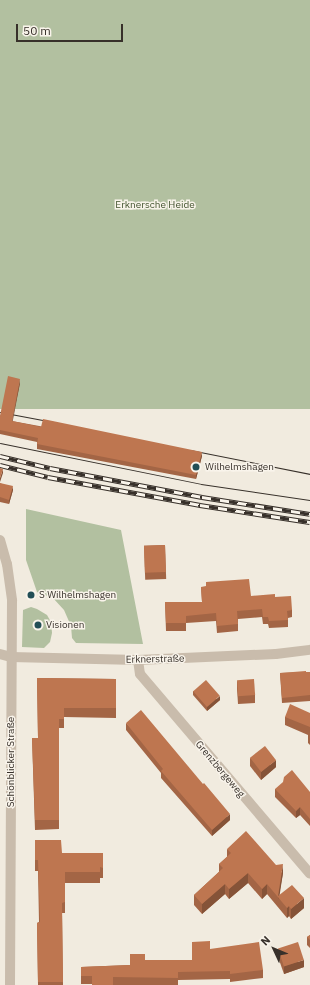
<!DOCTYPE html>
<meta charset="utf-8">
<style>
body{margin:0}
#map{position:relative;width:310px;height:985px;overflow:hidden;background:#f1ebdf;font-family:"IBM Plex Sans",sans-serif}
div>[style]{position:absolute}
.green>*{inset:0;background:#b2c0a0;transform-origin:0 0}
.minor>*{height:10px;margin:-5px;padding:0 5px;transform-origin:5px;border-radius:5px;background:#c9bcac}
.tertiary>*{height:10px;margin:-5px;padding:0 5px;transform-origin:5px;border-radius:5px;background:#c9bcac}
.tram>*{height:1px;margin:-0.5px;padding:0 0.5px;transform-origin:0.5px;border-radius:0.5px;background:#37302a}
.rail>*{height:4.5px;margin-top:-2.25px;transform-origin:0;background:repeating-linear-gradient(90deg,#f9f4eb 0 9px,#37302a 0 18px);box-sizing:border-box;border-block:1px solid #37302a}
.wall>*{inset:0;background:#a36545;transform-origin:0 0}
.shaded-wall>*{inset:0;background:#855338}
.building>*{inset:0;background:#be7650;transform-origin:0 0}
.dots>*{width:11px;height:11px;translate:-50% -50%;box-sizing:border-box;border:2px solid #f9f4eb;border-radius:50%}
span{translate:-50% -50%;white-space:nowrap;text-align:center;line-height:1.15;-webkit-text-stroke:3px #f9f4eb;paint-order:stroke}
.park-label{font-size:10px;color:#43542f}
.poi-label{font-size:10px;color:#37302a}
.left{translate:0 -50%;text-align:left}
.street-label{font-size:10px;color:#37302a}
.north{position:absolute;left:254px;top:929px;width:40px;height:40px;-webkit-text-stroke:3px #f9f4eb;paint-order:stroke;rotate:314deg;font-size:11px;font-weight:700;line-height:16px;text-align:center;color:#37302a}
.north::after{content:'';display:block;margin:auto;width:14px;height:18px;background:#37302a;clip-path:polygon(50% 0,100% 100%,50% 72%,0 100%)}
.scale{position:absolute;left:16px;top:24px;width:107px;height:18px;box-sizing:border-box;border:2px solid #37302a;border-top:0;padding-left:5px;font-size:12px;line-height:14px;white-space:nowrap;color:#37302a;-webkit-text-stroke:3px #f9f4eb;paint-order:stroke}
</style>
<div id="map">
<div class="green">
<div style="left:0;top:0;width:310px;height:409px"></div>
<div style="clip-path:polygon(26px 509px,121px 530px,143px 644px,76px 643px,72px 638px,71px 626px,64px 610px,53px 598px,37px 592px,26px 560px)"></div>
<div style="clip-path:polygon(31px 607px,37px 609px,47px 615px,51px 622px,52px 633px,50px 642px,44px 648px,22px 647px,23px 610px)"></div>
</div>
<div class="minor">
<div style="left:0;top:654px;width:11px;rotate:15deg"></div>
<div style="left:11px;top:657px;width:127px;rotate:1.4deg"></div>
<div style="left:138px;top:660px;width:138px;rotate:-2.5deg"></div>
<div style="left:276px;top:654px;width:34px;rotate:-7deg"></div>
<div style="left:138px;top:660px;width:14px;rotate:82deg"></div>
<div style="left:140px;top:674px;width:262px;rotate:49.6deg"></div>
</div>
<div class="tertiary">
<div style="left:0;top:540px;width:25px;rotate:74deg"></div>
<div style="left:7px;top:564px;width:37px;rotate:82deg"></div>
<div style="left:12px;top:601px;width:384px;rotate:90.3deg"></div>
</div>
<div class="tram">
<div style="left:0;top:412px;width:54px;rotate:10.7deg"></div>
<div style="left:0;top:443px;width:205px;rotate:11.5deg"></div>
<div style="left:201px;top:484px;width:110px;rotate:8.4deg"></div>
<div style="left:190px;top:450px;width:122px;rotate:11.3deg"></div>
</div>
<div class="rail">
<div style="left:0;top:456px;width:51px;rotate:13.5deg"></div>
<div style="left:50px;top:468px;width:155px;rotate:10.8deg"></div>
<div style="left:202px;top:497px;width:109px;rotate:8.9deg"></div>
<div style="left:0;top:465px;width:49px;rotate:14deg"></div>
<div style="left:48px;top:477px;width:155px;rotate:10.4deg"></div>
<div style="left:200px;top:505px;width:111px;rotate:8.8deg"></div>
</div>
<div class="wall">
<div style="clip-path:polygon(20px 383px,12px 421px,202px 456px,196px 479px,37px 449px,37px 442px,0 434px,0 416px)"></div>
<div style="clip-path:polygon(0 483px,13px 490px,9px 504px,0 502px)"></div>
<div style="left:165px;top:545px;width:34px;height:21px;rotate:88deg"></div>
<div style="clip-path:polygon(201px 587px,251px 596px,275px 597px,292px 610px,292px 617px,288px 618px,288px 627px,269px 628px,268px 624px,263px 624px,262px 617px,238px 619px,238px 631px,217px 633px,216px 621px,186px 623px,186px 631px,166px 631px,165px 602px,202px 602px)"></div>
<div style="clip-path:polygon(306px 672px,310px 672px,310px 701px,282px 703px,280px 673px)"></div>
<div style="clip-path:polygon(37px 678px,116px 679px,116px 718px,64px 717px,64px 728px,59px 728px,59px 829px,35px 830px,32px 738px,38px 738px)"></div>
<div style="clip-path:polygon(237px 681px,255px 695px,255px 703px,238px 704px,237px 689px)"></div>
<div style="clip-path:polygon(193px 691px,220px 700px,207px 711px,193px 695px)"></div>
<div style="clip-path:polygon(310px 713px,310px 745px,308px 743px,308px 735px,285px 725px,285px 717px)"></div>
<div style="clip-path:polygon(126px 723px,230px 820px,212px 836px,161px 778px,161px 773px,126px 730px)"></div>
<div style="clip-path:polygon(250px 758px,276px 767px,261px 780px,250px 766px)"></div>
<div style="clip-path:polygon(275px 789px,310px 792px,310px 826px,300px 815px,296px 818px,275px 797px)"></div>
<div style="clip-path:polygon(35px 840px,62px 853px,103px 853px,103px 878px,100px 878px,100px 883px,65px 883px,65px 913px,62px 913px,63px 985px,38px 985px,37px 923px,39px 922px,38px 871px,35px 871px)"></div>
<div style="clip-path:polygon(227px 849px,283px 873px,279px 895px,304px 908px,291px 919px,289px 916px,287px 918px,267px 894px,262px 899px,248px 883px,229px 899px,225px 894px,202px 914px,194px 905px,194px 895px,219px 872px,219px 864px,227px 857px)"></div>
<div style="clip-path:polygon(310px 935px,310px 948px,307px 945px,307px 937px)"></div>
<div style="clip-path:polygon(210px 949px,263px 970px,263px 978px,230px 982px,230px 979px,178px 980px,178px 985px,92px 985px,92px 984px,81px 984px,81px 967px,130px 965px,145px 960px,192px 960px)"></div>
<div style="clip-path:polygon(278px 949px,304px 967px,284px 974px,278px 957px)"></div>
</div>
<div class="shaded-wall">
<div style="clip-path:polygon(20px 379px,20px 383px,12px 425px,12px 421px)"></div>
<div style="clip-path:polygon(202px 452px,202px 456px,196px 479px,196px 475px)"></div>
<div style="clip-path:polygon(3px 469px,3px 473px,0 482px,0 478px)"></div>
<div style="clip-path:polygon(13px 486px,13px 490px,9px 504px,9px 500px)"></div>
<div style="clip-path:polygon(220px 696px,220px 700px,207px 711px,207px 707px)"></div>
<div style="clip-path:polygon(276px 760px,276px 767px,261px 780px,261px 772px)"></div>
<div style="clip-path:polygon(300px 807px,300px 815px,296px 818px,296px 811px)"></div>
<div style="clip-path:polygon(230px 814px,230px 820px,212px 836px,212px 830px)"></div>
<div style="clip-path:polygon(283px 864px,283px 873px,279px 899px,278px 897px)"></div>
<div style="clip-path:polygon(248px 873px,248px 883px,229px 899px,229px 889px)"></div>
<div style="clip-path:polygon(225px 884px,225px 894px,202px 914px,202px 904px)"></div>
<div style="clip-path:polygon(267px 884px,267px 894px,262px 899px,262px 889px)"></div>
<div style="clip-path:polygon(304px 898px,304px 908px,291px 919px,291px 909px)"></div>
<div style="clip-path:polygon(289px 906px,289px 916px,287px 918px,287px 908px)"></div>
<div style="clip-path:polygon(304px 960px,304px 967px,284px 974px,284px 966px)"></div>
</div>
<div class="building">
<div style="clip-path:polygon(8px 376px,20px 379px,12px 421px,41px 427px,43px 419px,202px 452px,196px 475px,37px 444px,38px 438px,0 430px,0 416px)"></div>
<div style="clip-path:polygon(0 468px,3px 469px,0 478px)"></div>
<div style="clip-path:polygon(0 483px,13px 486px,9px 500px,0 497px)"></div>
<div style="left:165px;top:545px;width:27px;height:21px;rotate:88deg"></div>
<div style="clip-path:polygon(249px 579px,251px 596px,275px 594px,275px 597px,291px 596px,292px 610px,287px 611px,288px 620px,269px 621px,268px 617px,263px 617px,262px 609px,237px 611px,238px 624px,217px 626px,216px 613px,186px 616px,186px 623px,166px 623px,165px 602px,202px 602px,201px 587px,206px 586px,206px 582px)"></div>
<div style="clip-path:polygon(306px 671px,306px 672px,310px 672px,310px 695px,282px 698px,280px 673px)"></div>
<div style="clip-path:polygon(37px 678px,116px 679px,116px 708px,64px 708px,64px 719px,59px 719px,59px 820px,35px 820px,32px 738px,38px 738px)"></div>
<div style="left:254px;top:679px;width:16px;height:17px;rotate:86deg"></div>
<div style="left:206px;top:680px;width:21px;height:17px;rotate:49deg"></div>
<div style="clip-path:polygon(290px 704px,310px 713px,310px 727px,285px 717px)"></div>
<div style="clip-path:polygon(141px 710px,203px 784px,204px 783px,230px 814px,212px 830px,161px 771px,163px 769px,126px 723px)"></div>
<div style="left:265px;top:746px;width:18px;height:19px;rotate:52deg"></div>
<div style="clip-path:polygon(292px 770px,310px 792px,310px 819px,300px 807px,296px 811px,275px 789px,283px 782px,284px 777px)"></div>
<div style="clip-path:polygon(246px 831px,276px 865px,283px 864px,278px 896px,292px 885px,304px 898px,291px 909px,289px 906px,287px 908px,267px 884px,262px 889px,248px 873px,229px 889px,225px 884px,202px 904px,194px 895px,223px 868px,219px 864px,231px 853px,227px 849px)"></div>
<div style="clip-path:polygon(35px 840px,61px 840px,62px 853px,103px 853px,103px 868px,100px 867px,100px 872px,65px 872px,65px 902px,62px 903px,63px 982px,38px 982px,37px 923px,40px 922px,38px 860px,35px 860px)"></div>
<div style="clip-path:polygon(310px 935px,310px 940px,307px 937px)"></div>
<div style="clip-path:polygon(210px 941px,210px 949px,259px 942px,263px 970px,230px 974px,230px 971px,178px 972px,178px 978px,113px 977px,113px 985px,92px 985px,92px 976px,81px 976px,81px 967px,130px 965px,130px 954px,145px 954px,145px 960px,192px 960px,192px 942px)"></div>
<div style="left:298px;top:942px;width:19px;height:21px;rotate:72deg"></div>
</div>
<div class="dots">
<div style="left:196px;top:467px;background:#224e56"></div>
<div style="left:31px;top:595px;background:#224e56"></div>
<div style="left:38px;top:625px;background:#224e56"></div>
</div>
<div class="park-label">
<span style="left:155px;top:205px">Erknersche Heide</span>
</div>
<div class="poi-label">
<span class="left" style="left:205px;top:467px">Wilhelmshagen</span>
<span class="left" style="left:39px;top:595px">S Wilhelmshagen</span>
<span class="left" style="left:46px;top:625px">Visionen</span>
</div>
<div class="street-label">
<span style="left:155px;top:659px;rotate:-1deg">Erknerstraße</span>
<span style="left:11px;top:762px;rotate:-90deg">Schönblicker Straße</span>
<span style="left:220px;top:769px;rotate:50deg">Grenzbergeweg</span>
</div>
<div class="north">N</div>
<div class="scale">50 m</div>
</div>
